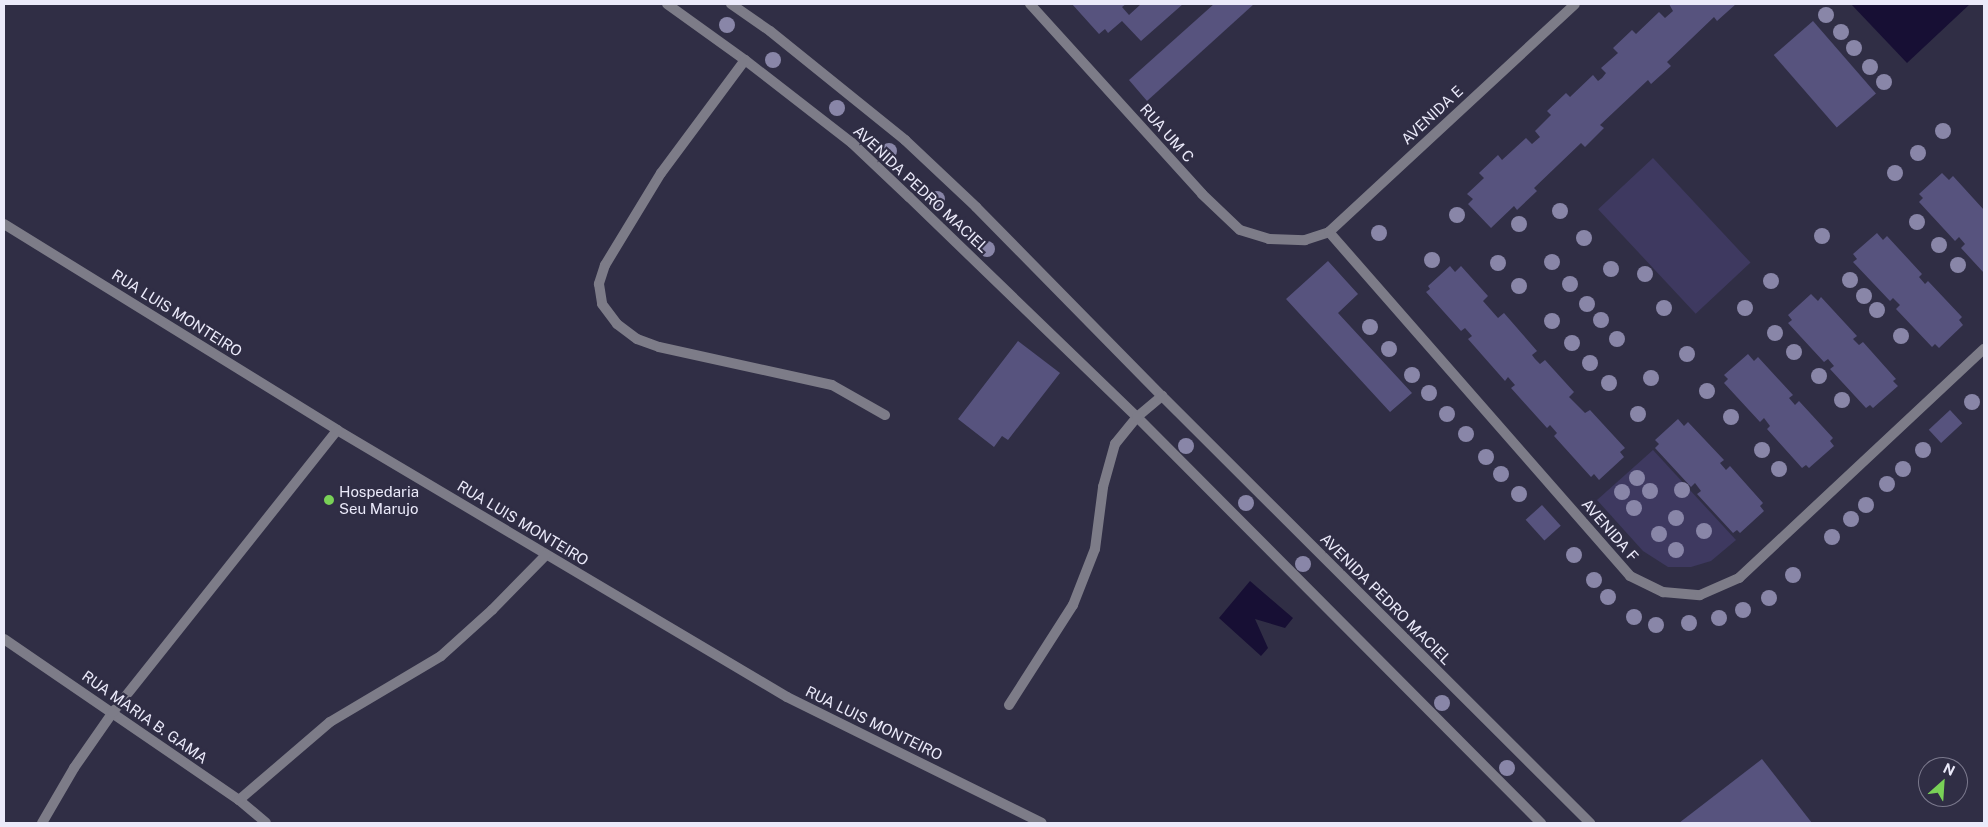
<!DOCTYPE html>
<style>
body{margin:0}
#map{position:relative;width:1988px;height:827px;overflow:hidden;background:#302e45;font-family:"Public Sans",sans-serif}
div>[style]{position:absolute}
.green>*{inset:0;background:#3e3960;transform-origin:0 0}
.water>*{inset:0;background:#170f34}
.building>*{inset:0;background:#57537e;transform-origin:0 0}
.minor>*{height:10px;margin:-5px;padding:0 5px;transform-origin:5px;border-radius:5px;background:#7d7c88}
.trees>*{width:16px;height:16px;margin:-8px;border-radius:50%;background:#8986a8}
.dots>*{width:14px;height:14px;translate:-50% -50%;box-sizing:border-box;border:2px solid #302e45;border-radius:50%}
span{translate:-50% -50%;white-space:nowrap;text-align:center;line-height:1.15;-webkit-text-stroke:4.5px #302e45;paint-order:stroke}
.street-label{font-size:15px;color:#ebeafa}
.poi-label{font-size:15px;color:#ebeafa}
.left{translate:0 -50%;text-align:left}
.frame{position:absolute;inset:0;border:5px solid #ebeafa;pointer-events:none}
.north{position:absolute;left:1918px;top:757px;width:50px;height:50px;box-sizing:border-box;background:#302e45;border:1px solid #7b798d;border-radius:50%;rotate:26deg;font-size:14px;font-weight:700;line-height:20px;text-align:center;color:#ebeafa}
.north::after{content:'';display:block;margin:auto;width:18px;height:22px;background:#79d157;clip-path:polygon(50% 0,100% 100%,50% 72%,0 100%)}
</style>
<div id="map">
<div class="green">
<div style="left:1653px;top:158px;width:143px;height:75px;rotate:47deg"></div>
<div style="clip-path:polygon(1653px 450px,1736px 540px,1711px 561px,1691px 567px,1668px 567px,1643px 551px,1597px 500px)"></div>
</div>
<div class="water">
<div style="clip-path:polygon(1851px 4px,1970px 4px,1907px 63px)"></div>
<div style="clip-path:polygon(1250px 581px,1293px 618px,1285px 628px,1255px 619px,1268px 648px,1261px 656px,1219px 618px)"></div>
</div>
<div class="building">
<div style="clip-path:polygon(1072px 4px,1126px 4px,1122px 7px,1129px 15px,1141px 4px,1183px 4px,1141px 41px,1122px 21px,1108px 33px,1105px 29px,1099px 34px)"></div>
<div style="clip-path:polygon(1214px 4px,1254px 4px,1147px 101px,1129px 80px)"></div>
<div style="clip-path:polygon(1669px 4px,1736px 4px,1717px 21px,1714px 17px,1667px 62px,1671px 66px,1651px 84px,1648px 80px,1600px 125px,1604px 128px,1585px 147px,1581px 143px,1534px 188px,1537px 191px,1517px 210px,1514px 206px,1491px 228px,1468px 204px,1473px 199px,1467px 194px,1484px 178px,1479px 173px,1498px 155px,1502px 160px,1526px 138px,1532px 144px,1540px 137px,1535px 131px,1551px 115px,1547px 111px,1566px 93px,1570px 97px,1593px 75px,1598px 81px,1602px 78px,1606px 73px,1601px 68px,1618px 53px,1613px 48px,1632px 30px,1636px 34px,1659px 12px,1665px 18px,1673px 11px)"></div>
<div style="left:1813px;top:21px;width:96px;height:52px;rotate:49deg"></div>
<div style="clip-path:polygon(1942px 173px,1949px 180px,1953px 176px,1984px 210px,1984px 273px,1961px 248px,1965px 244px,1959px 237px,1955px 241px,1919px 202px,1923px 198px,1919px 194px)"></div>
<div style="clip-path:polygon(1877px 233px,1883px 240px,1887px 236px,1922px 274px,1919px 277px,1925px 284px,1928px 281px,1962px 317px,1959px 320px,1963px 325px,1939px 348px,1935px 344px,1932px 347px,1896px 309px,1900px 305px,1893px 298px,1890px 301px,1853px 262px,1857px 259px,1853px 254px)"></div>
<div style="clip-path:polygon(1328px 261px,1358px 294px,1338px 313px,1412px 393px,1390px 412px,1286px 299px)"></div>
<div style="clip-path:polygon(1450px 266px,1455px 272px,1461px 266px,1488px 296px,1483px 301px,1498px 318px,1504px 313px,1537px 351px,1532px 355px,1535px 359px,1540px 364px,1545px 360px,1574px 392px,1569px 397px,1585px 413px,1590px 410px,1625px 448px,1620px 452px,1624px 457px,1599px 480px,1594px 474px,1591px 477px,1554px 436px,1557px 433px,1550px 425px,1547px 428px,1511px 388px,1515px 385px,1508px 377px,1505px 381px,1468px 339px,1472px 336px,1465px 328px,1461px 331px,1426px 292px,1430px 289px,1428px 286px)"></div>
<div style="clip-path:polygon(1811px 294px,1818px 301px,1821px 297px,1857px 336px,1853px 339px,1859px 345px,1863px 342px,1896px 379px,1893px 381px,1898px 386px,1873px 408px,1870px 405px,1866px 408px,1830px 369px,1834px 366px,1828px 359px,1824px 362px,1788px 323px,1792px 320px,1788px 315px)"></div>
<div style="clip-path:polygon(1018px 341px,1060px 373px,1008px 440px,1002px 436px,994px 447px,958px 419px)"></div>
<div style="clip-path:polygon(1748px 354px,1754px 361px,1758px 357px,1793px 395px,1789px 398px,1795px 405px,1799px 401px,1833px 438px,1830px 441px,1834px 446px,1809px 468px,1806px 465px,1802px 468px,1767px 429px,1770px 426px,1764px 418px,1760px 422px,1724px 383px,1728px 379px,1724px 375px)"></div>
<div style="left:1950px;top:410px;width:18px;height:29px;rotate:47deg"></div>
<div style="clip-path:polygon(1678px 419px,1684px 426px,1688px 422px,1724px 460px,1720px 463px,1726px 470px,1730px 466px,1763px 503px,1760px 506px,1764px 511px,1740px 533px,1737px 530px,1733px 533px,1697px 494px,1701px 491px,1695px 483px,1691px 487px,1655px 448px,1659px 444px,1655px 440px)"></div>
<div style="left:1542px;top:505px;width:28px;height:22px;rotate:48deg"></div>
<div style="clip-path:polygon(1762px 759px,1812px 823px,1679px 823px)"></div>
</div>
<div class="minor">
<div style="left:667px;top:4px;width:96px;rotate:35.7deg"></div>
<div style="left:745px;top:60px;width:135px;rotate:37.8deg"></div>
<div style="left:852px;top:143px;width:79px;rotate:43.5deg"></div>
<div style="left:909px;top:197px;width:317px;rotate:44deg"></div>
<div style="left:1137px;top:417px;width:573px;rotate:45.14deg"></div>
<div style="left:731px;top:4px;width:47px;rotate:34.7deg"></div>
<div style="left:770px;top:31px;width:174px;rotate:38.9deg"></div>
<div style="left:905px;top:140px;width:98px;rotate:43.3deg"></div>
<div style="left:976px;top:207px;width:265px;rotate:45.5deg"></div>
<div style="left:1162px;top:396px;width:605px;rotate:44.93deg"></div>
<div style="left:1030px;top:4px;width:256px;rotate:47.8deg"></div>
<div style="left:1202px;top:194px;width:52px;rotate:43.5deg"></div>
<div style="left:1240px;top:230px;width:30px;rotate:17deg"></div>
<div style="left:1269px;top:239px;width:36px;rotate:2deg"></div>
<div style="left:1305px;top:240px;width:25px;rotate:-18deg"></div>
<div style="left:1329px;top:232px;width:335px;rotate:-42.8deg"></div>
<div style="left:745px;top:60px;width:141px;rotate:126.6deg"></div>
<div style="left:661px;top:173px;width:108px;rotate:121.3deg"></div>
<div style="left:605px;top:265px;width:20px;rotate:108deg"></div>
<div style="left:599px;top:284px;width:20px;rotate:81deg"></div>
<div style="left:602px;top:304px;width:25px;rotate:53deg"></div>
<div style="left:617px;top:324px;width:25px;rotate:37deg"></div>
<div style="left:637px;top:339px;width:23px;rotate:20deg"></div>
<div style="left:659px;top:347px;width:177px;rotate:12.4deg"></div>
<div style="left:832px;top:385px;width:61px;rotate:29.5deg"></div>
<div style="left:4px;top:224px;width:392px;rotate:31.7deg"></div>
<div style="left:337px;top:430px;width:523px;rotate:30.68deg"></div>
<div style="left:787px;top:697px;width:284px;rotate:26.3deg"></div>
<div style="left:1329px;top:232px;width:457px;rotate:48.8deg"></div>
<div style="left:1630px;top:576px;width:37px;rotate:26deg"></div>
<div style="left:1663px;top:592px;width:37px;rotate:5deg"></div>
<div style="left:1700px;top:595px;width:43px;rotate:-23.6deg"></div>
<div style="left:1739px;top:578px;width:335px;rotate:-43.1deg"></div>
<div style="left:4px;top:639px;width:285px;rotate:34.4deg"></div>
<div style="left:239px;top:800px;width:35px;rotate:40deg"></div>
<div style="left:1009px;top:705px;width:119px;rotate:-57.4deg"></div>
<div style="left:1073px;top:605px;width:60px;rotate:-68.6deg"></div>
<div style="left:1095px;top:549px;width:63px;rotate:-82.6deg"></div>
<div style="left:1103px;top:487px;width:45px;rotate:-74.4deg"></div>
<div style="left:1115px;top:444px;width:35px;rotate:-51deg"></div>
<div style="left:1137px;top:417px;width:33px;rotate:-40deg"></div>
<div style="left:239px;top:800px;width:120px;rotate:-40.6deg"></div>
<div style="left:330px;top:722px;width:129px;rotate:-30.7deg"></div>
<div style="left:441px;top:656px;width:69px;rotate:-42deg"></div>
<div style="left:492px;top:610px;width:77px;rotate:-45.5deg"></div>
<div style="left:42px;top:823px;width:64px;rotate:-59.8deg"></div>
<div style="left:74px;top:768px;width:68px;rotate:-55.1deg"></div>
<div style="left:113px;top:712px;width:360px;rotate:-51.5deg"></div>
</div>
<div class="trees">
<div style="left:1826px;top:15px"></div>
<div style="left:727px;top:25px"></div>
<div style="left:1841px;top:32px"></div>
<div style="left:1854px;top:48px"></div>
<div style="left:773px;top:60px"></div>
<div style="left:1870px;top:67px"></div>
<div style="left:1884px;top:82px"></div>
<div style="left:837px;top:108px"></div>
<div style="left:1943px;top:131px"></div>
<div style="left:889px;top:151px"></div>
<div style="left:1918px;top:153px"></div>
<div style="left:1895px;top:173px"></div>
<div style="left:937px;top:199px"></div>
<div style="left:1560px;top:211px"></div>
<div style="left:1457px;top:215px"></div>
<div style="left:1917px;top:222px"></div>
<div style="left:1519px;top:224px"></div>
<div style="left:1379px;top:233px"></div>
<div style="left:1822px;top:236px"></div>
<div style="left:1584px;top:238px"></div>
<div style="left:1939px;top:245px"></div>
<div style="left:987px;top:249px"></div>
<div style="left:1432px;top:260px"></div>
<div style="left:1552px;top:262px"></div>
<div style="left:1498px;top:263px"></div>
<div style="left:1958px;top:265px"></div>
<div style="left:1611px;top:269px"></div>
<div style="left:1645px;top:274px"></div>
<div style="left:1850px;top:280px"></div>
<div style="left:1771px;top:281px"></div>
<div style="left:1570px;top:284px"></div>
<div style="left:1519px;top:286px"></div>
<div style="left:1864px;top:296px"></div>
<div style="left:1587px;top:304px"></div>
<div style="left:1664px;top:308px"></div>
<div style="left:1745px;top:308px"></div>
<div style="left:1877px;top:310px"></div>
<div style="left:1601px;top:320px"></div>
<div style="left:1552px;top:321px"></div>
<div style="left:1370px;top:327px"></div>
<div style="left:1775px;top:333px"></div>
<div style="left:1901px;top:336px"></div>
<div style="left:1617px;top:339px"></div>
<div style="left:1572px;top:343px"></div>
<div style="left:1389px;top:349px"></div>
<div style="left:1794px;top:352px"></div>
<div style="left:1687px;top:354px"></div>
<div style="left:1590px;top:363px"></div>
<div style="left:1412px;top:375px"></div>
<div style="left:1819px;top:376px"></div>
<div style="left:1651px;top:378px"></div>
<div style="left:1609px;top:383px"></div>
<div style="left:1707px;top:391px"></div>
<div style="left:1429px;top:393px"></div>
<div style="left:1842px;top:400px"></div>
<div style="left:1972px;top:402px"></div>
<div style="left:1447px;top:414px"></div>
<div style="left:1638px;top:414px"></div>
<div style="left:1731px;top:417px"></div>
<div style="left:1466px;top:434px"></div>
<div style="left:1186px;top:446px"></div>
<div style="left:1762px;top:450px"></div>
<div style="left:1923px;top:450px"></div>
<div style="left:1486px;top:457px"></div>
<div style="left:1779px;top:469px"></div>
<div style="left:1903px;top:469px"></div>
<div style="left:1501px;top:474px"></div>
<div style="left:1637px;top:478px"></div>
<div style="left:1887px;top:484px"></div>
<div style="left:1682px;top:490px"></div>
<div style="left:1650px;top:491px"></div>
<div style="left:1622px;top:492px"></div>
<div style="left:1519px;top:494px"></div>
<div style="left:1246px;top:503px"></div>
<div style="left:1866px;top:505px"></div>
<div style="left:1634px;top:508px"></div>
<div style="left:1676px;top:518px"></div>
<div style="left:1851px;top:519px"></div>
<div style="left:1704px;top:531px"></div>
<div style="left:1659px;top:534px"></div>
<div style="left:1832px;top:537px"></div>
<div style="left:1676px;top:550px"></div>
<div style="left:1574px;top:555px"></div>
<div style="left:1303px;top:564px"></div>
<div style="left:1793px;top:575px"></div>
<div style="left:1594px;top:580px"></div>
<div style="left:1608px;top:597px"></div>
<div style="left:1769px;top:598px"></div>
<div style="left:1743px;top:610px"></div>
<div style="left:1634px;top:617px"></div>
<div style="left:1719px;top:618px"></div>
<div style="left:1689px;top:623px"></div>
<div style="left:1656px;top:625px"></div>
<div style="left:1442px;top:703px"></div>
<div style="left:1507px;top:768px"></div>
</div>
<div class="dots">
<div style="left:329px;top:500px;background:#79d157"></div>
</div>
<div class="street-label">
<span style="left:1432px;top:115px;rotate:-43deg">AVENIDA E</span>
<span style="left:1167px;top:133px;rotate:48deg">RUA UM C</span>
<span style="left:921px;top:189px;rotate:43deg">AVENIDA PEDRO MACIEL</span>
<span style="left:177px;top:313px;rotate:32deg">RUA LUIS MONTEIRO</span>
<span style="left:523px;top:523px;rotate:31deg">RUA LUIS MONTEIRO</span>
<span style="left:1610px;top:530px;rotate:49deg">AVENIDA F</span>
<span style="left:1386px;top:599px;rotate:45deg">AVENIDA PEDRO MACIEL</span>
<span style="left:145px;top:717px;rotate:35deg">RUA MARIA B. GAMA</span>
<span style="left:874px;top:723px;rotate:26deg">RUA LUIS MONTEIRO</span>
</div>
<div class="poi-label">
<span class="left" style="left:339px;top:500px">Hospedaria<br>Seu Marujo</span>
</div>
<div class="frame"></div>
<div class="north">N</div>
</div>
